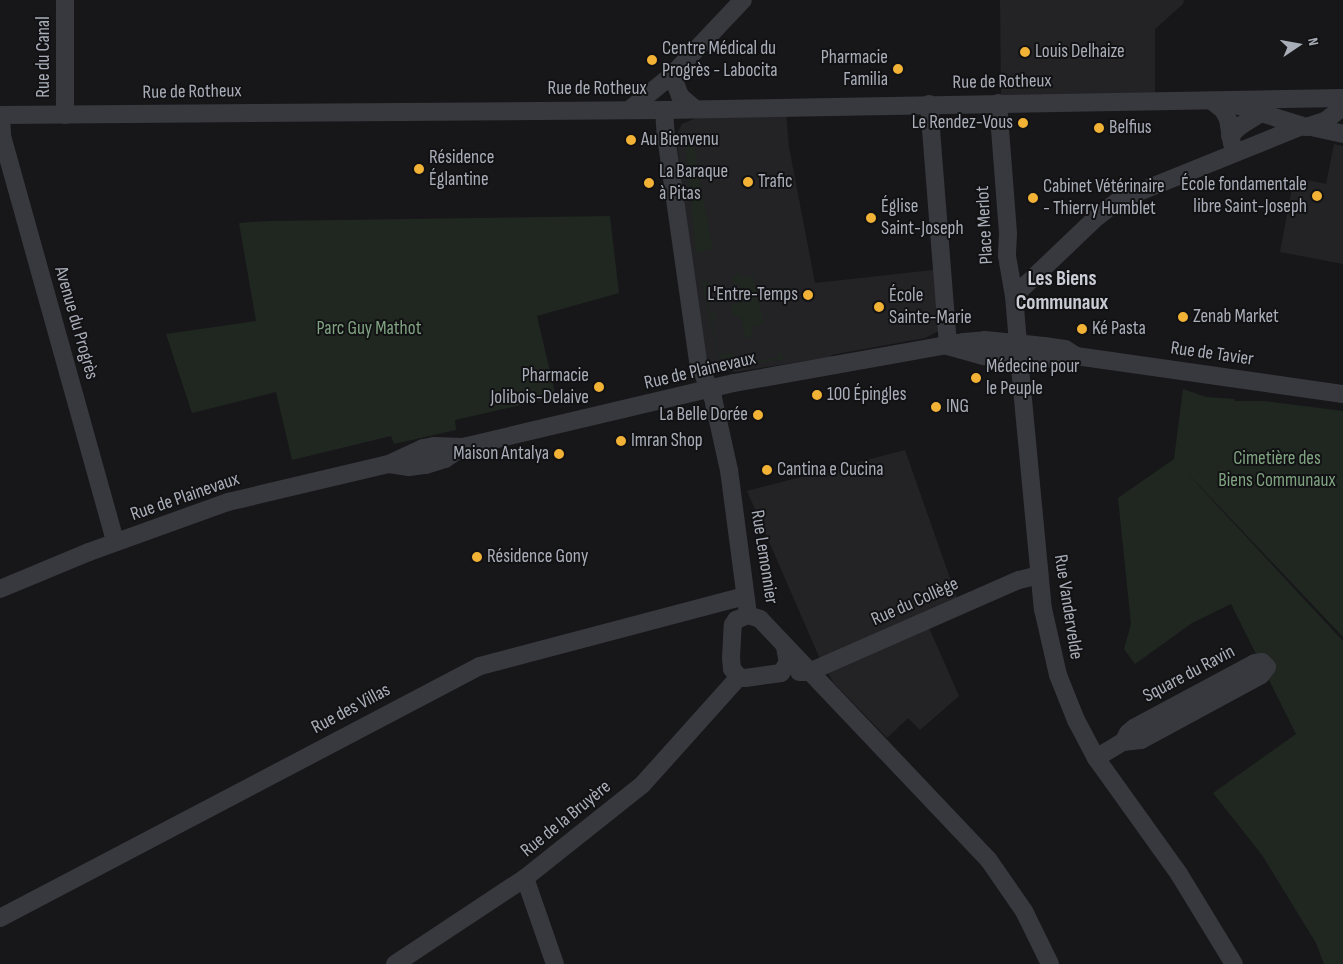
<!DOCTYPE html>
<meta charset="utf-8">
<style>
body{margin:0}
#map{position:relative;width:1343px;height:964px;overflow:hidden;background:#171719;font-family:"Sofia Sans Condensed",sans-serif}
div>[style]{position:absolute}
.built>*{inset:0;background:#232326}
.green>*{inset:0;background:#1f2720}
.minor>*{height:18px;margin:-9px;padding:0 9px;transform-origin:9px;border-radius:9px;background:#38393e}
.dots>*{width:14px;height:14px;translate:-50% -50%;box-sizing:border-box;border:2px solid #121214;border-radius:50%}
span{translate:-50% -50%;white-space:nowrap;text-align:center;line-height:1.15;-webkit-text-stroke:4px #121214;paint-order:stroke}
.poi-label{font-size:19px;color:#a9aeb9}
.left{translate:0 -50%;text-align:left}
.right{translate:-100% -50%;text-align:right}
.street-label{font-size:19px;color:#a9aeb9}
.park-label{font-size:19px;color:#80a482}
.quarter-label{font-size:21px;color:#cacdd5;font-weight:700}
.north{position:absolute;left:1273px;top:20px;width:50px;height:50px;-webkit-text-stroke:4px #121214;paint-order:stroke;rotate:78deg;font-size:14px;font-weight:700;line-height:20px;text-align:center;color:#a9aeb9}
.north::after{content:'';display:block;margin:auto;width:18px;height:22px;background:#a9aeb9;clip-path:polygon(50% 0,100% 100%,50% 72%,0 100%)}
</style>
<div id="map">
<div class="built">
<div style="clip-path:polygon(1000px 0,1184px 0,1183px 4px,1155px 29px,1155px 93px,1001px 96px)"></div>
<div style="clip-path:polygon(786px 113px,789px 147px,815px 283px,933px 270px,939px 331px,925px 338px,831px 355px,831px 357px,735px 372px,722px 370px,707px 358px,703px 350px,676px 135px,682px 124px,696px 118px)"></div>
<div style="clip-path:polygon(1334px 144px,1343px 146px,1343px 264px,1280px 252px,1294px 177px,1326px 184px)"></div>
<div style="clip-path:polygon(905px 450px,957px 598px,923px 614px,959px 696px,920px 730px,908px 718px,887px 738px,833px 682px,820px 659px,747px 491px)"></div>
</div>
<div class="green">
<div style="clip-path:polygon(693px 142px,713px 249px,696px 253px,685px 143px)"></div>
<div style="clip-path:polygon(610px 216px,619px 293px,537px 316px,556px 397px,455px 420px,456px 430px,394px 444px,391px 436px,292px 460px,276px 392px,192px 413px,166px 334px,256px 321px,239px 223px,269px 221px)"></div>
<div style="clip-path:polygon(741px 274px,742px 278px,753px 276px,764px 323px,751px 327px,753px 337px,746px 338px,740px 316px,735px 317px,731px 309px,732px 305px,744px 301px,740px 284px,734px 285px,733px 275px)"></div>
<div style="clip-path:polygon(710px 282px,711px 285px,705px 286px,710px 314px,715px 313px,716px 319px,712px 321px,719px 355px,729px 353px,734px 355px,736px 365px,779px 357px,778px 350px,781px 352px,783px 359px,735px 367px,718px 356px,702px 283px)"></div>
<div style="clip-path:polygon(1183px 389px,1206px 397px,1234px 399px,1235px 401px,1264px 401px,1343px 411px,1343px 637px,1213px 500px,1186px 472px,1343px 641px,1343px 964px,1324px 964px,1316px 943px,1262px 855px,1213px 793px,1296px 734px,1231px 604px,1192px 623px,1135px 664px,1124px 649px,1131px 624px,1118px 498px,1174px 459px)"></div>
</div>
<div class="minor">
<div style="left:65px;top:0;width:115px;rotate:90deg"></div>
<div style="left:672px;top:75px;width:22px;rotate:69deg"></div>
<div style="left:680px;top:96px;width:20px;rotate:41deg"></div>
<div style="left:1212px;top:101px;width:14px;rotate:39deg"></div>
<div style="left:1223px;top:110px;width:10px;rotate:61deg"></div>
<div style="left:1228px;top:119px;width:25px;rotate:81deg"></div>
<div style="left:998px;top:103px;width:131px;rotate:85.6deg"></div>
<div style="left:1008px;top:234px;width:22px;rotate:93deg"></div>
<div style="left:1007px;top:256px;width:41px;rotate:80.1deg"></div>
<div style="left:1014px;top:296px;width:47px;rotate:85.1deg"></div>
<div style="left:929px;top:104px;width:243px;rotate:85.5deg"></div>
<div style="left:1239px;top:106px;width:70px;rotate:17.4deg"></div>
<div style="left:1306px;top:127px;width:20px;rotate:-18deg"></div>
<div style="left:1325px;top:121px;width:23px;rotate:-38deg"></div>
<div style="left:629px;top:110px;width:55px;rotate:-39.1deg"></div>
<div style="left:672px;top:75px;width:103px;rotate:-46.6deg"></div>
<div style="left:664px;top:110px;width:26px;rotate:86deg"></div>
<div style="left:666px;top:136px;width:227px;rotate:81.9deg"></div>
<div style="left:698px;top:361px;width:40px;rotate:68deg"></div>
<div style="left:713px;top:398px;width:74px;rotate:77.5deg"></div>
<div style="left:729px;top:470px;width:138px;rotate:82.5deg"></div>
<div style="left:0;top:115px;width:664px;rotate:-0.43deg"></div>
<div style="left:664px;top:110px;width:679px;rotate:-1.01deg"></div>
<div style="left:1px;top:115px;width:21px;rotate:87deg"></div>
<div style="left:2px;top:136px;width:421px;rotate:74.4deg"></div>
<div style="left:1311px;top:127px;width:33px;rotate:12deg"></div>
<div style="left:1230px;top:136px;width:14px;rotate:-45deg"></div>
<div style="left:1240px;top:126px;width:32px;rotate:-32deg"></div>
<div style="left:1014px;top:296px;width:113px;rotate:-43.6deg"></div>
<div style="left:1096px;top:218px;width:29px;rotate:-38deg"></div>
<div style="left:1119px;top:200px;width:197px;rotate:-22deg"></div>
<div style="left:948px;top:346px;width:37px;rotate:16deg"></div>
<div style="left:984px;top:356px;width:78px;rotate:2.2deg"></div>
<div style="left:1062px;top:359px;width:14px;rotate:-12deg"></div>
<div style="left:1076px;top:356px;width:270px;rotate:8.1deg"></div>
<div style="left:1019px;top:357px;width:253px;rotate:84.6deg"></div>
<div style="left:1043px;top:609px;width:68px;rotate:77.2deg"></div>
<div style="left:1058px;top:675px;width:48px;rotate:68.2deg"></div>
<div style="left:1076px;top:720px;width:43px;rotate:62.2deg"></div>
<div style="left:1096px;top:758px;width:143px;rotate:54.4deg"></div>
<div style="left:1179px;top:874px;width:105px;rotate:58.6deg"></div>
<div style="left:389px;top:464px;width:20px;rotate:9deg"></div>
<div style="left:409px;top:467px;width:17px;rotate:-7deg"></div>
<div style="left:426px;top:465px;width:20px;rotate:-18deg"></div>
<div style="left:445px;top:459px;width:22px;rotate:-34deg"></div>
<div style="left:0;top:589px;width:96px;rotate:-22.6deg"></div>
<div style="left:89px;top:552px;width:148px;rotate:-19.8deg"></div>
<div style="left:228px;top:502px;width:165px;rotate:-13.3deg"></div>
<div style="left:389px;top:464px;width:38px;rotate:-25deg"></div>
<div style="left:423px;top:448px;width:11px;rotate:-10deg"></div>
<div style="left:434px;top:446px;width:29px;rotate:2deg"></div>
<div style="left:463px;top:447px;width:278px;rotate:-13.3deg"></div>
<div style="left:734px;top:383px;width:234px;rotate:-10.1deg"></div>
<div style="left:964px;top:342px;width:21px;rotate:-5deg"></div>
<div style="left:985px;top:340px;width:59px;rotate:5.8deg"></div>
<div style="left:1044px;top:346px;width:21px;rotate:8deg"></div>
<div style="left:1065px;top:349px;width:13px;rotate:32deg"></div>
<div style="left:785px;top:647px;width:15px;rotate:79deg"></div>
<div style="left:788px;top:662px;width:13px;rotate:122deg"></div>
<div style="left:781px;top:673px;width:36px;rotate:172deg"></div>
<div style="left:745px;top:678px;width:6px;rotate:-171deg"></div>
<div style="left:739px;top:677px;width:11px;rotate:-131deg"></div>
<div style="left:732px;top:669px;width:11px;rotate:-95deg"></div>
<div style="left:731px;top:658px;width:33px;rotate:-87deg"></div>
<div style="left:733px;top:625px;width:6px;rotate:-59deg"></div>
<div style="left:736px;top:620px;width:13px;rotate:-23deg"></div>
<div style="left:748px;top:615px;width:13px;rotate:18deg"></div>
<div style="left:760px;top:619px;width:331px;rotate:46.5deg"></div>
<div style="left:988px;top:859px;width:63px;rotate:55.3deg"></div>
<div style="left:1024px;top:911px;width:59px;rotate:63.9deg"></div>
<div style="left:799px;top:672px;width:10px"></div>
<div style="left:809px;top:672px;width:229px;rotate:-23.7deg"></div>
<div style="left:1019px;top:580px;width:21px;rotate:-14deg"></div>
<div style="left:1096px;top:758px;width:31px;rotate:-31deg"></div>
<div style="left:1123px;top:742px;width:18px;rotate:-6deg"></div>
<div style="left:1141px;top:740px;width:136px;rotate:-28.4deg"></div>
<div style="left:1261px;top:675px;width:10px;rotate:-53deg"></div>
<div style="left:1267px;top:667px;width:7px;rotate:-135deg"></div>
<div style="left:1262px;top:662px;width:7px;rotate:172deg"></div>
<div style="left:1255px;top:663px;width:137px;rotate:151.8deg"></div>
<div style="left:1134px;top:728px;width:8px;rotate:140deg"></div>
<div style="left:1128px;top:733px;width:10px;rotate:119deg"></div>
<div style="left:525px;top:878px;width:91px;rotate:70.8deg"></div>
<div style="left:0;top:918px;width:542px;rotate:-27.7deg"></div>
<div style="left:480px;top:666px;width:274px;rotate:-14.8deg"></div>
<div style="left:395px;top:964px;width:156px;rotate:-33.5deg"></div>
<div style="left:525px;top:878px;width:149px;rotate:-38.5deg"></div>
<div style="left:642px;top:785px;width:145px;rotate:-48.1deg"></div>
</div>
<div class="dots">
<div style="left:1025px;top:52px;background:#f2b236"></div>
<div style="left:652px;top:60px;background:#f2b236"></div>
<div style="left:898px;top:69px;background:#f2b236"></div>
<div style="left:1023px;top:123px;background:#f2b236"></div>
<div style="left:1099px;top:128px;background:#f2b236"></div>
<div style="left:631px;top:140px;background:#f2b236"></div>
<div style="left:419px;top:169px;background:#f2b236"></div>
<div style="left:748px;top:182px;background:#f2b236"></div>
<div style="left:649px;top:183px;background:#f2b236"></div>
<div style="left:1317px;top:196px;background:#f2b236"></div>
<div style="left:1033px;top:198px;background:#f2b236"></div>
<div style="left:871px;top:218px;background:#f2b236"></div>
<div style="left:808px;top:295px;background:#f2b236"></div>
<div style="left:879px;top:307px;background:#f2b236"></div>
<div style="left:1183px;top:317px;background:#f2b236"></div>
<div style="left:1082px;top:329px;background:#f2b236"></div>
<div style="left:976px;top:378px;background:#f2b236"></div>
<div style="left:599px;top:387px;background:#f2b236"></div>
<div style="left:817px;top:395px;background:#f2b236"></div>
<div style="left:936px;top:407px;background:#f2b236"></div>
<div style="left:758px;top:415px;background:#f2b236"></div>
<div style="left:621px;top:441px;background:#f2b236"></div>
<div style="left:559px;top:454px;background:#f2b236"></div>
<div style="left:767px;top:470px;background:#f2b236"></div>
<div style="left:477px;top:557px;background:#f2b236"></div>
</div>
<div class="poi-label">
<span class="left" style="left:662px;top:60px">Centre Médical du<br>Progrès - Labocita</span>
<span class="left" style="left:1035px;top:52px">Louis Delhaize</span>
<span class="right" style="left:888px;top:69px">Pharmacie<br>Familia</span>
<span class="right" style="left:1013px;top:123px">Le Rendez-Vous</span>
<span class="left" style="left:1109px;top:128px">Belfius</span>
<span class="left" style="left:641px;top:140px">Au Bienvenu</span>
<span class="left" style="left:429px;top:169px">Résidence<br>Églantine</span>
<span class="left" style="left:659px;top:183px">La Baraque<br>à Pitas</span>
<span class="left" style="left:758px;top:182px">Trafic</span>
<span class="right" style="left:1307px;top:196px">École fondamentale<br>libre Saint-Joseph</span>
<span class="left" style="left:1043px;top:198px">Cabinet Vétérinaire<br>- Thierry Humblet</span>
<span class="left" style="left:881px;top:218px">Église<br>Saint-Joseph</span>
<span class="right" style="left:798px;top:295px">L'Entre-Temps</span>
<span class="left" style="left:889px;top:307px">École<br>Sainte-Marie</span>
<span class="left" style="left:1193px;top:317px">Zenab Market</span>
<span class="left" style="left:1092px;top:329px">Ké Pasta</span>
<span class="left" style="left:986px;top:378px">Médecine pour<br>le Peuple</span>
<span class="right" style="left:589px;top:387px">Pharmacie<br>Jolibois-Delaive</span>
<span class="left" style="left:827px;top:395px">100 Épingles</span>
<span class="left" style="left:946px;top:407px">ING</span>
<span class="right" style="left:748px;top:415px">La Belle Dorée</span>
<span class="left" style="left:631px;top:441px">Imran Shop</span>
<span class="right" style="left:549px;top:454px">Maison Antalya</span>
<span class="left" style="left:777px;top:470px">Cantina e Cucina</span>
<span class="left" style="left:487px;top:557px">Résidence Gony</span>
</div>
<div class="street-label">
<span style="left:44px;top:57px;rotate:-90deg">Rue du Canal</span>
<span style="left:1002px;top:82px;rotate:-1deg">Rue de Rotheux</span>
<span style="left:597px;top:89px">Rue de Rotheux</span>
<span style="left:192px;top:92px;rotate:-1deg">Rue de Rotheux</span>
<span style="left:985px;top:225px;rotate:-93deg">Place Merlot</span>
<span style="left:76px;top:323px;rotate:74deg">Avenue du Progrès</span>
<span style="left:1212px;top:354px;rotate:8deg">Rue de Tavier</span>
<span style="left:700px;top:371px;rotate:-13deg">Rue de Plainevaux</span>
<span style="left:185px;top:497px;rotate:-19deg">Rue de Plainevaux</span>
<span style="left:764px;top:557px;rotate:81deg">Rue Lemonnier</span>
<span style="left:915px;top:602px;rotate:-24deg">Rue du Collège</span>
<span style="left:1068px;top:607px;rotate:81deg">Rue Vandervelde</span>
<span style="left:1189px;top:674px;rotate:-28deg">Square du Ravin</span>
<span style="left:351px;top:709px;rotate:-28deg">Rue des Villas</span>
<span style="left:566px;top:819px;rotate:-39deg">Rue de la Bruyère</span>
</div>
<div class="park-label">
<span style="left:369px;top:329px">Parc Guy Mathot</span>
<span style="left:1277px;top:470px">Cimetière des<br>Biens Communaux</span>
</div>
<div class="quarter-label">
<span style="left:1062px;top:291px">Les Biens<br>Communaux</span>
</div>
<div class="north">N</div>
</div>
